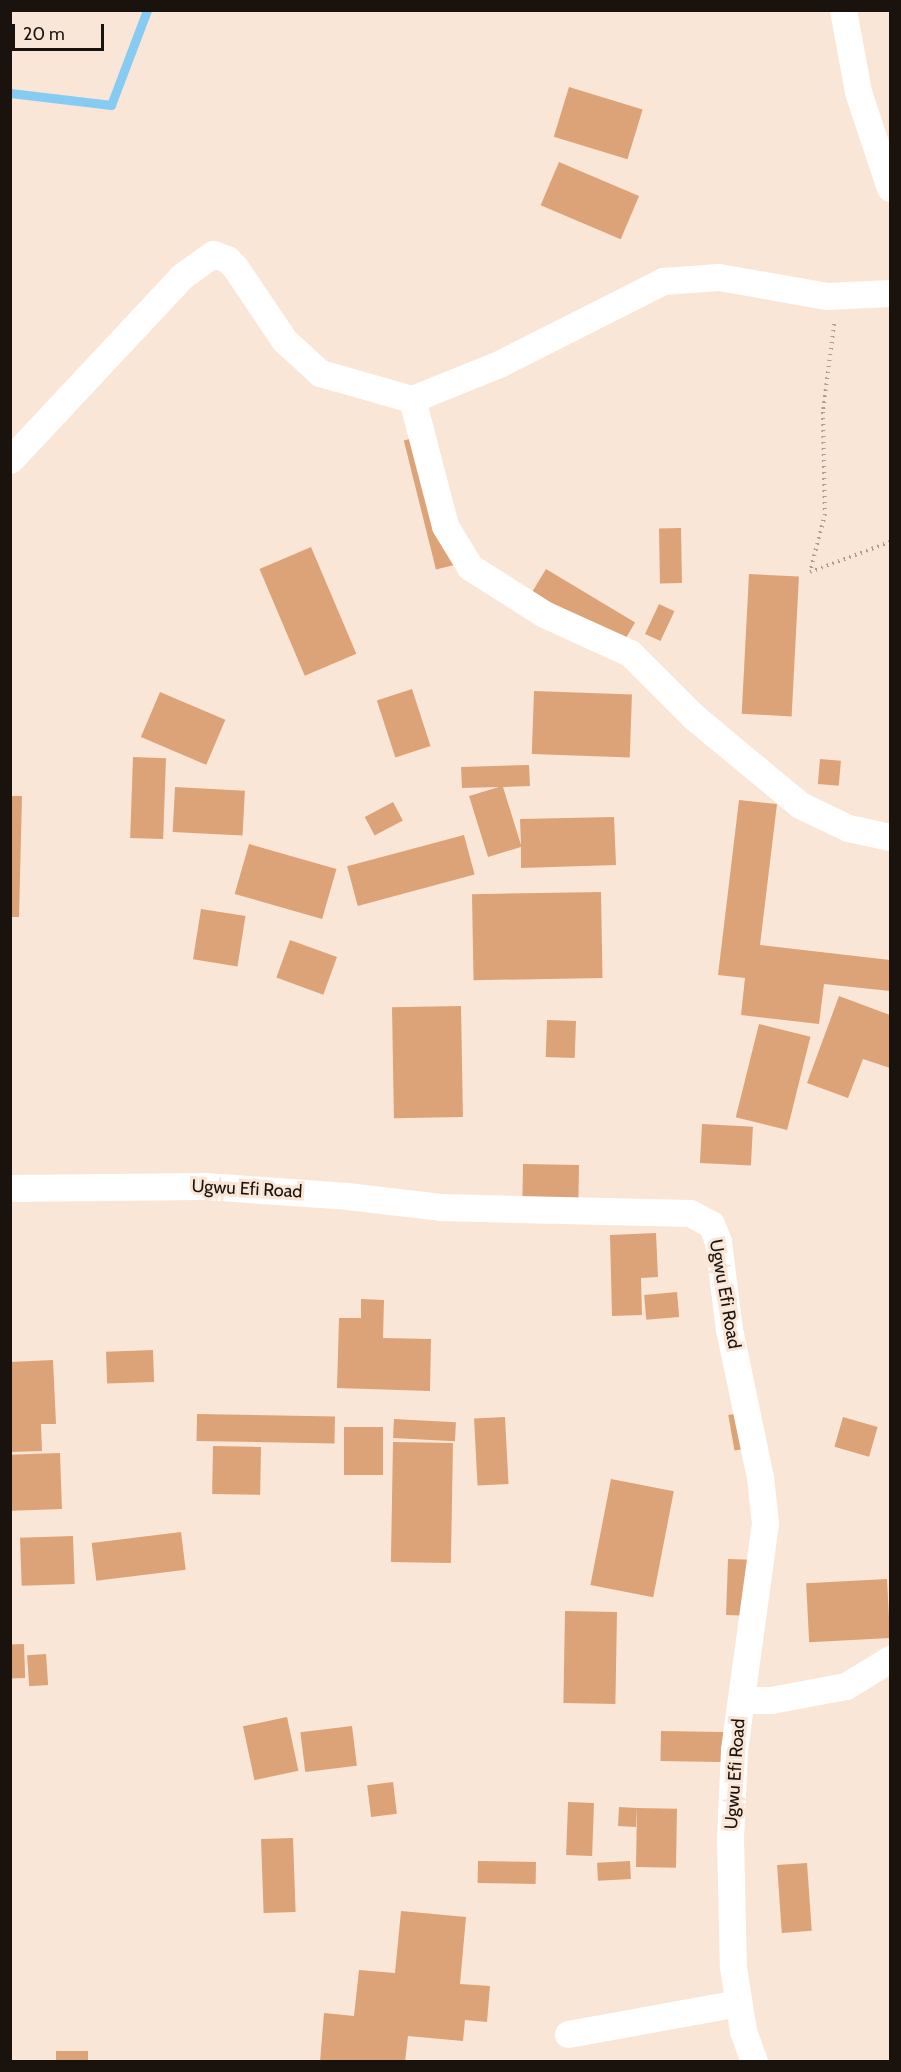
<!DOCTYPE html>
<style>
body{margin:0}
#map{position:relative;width:901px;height:2072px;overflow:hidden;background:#fae6d7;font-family:Cabin,sans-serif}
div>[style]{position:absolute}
.stream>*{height:9px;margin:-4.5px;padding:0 4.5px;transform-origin:4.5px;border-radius:4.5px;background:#85cbf2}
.building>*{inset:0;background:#dca378;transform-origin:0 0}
.path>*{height:4px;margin-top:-2px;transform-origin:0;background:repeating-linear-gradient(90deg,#ac9d91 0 1.5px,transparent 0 6px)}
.minor>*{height:27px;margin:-13.5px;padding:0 13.5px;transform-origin:13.5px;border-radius:13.5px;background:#fff}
span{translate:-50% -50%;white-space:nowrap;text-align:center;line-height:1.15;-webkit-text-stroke:6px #fae6d7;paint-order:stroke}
.street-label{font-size:18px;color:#19120d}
.frame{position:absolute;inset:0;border:12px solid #19120d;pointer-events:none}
.scale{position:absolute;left:12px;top:24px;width:92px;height:27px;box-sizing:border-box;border:3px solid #19120d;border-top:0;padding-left:8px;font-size:18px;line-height:21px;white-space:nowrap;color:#19120d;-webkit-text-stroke:4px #fae6d7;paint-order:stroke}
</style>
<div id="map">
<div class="stream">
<div style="left:10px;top:93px;width:102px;rotate:6.8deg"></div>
<div style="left:111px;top:105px;width:102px;rotate:-69.2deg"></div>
</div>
<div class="building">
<div style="left:569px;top:87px;width:77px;height:52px;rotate:17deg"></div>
<div style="left:559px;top:162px;width:87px;height:47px;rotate:23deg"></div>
<div style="left:430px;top:434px;width:133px;height:27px;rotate:76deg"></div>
<div style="left:681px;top:528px;width:55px;height:22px;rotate:89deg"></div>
<div style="left:311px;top:547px;width:116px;height:56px;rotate:67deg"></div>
<div style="left:546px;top:569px;width:104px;height:31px;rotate:31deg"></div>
<div style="left:749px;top:574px;width:50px;height:140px;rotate:3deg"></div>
<div style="left:659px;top:604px;width:17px;height:33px;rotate:25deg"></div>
<div style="left:412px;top:689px;width:60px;height:37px;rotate:72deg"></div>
<div style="left:534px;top:691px;width:98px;height:63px;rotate:2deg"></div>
<div style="left:160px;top:692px;width:71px;height:49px;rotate:23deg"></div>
<div style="left:133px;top:757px;width:33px;height:81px;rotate:2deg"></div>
<div style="left:820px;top:759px;width:21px;height:25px;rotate:5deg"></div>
<div style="clip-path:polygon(529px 765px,530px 786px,503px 787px,521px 845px,520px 819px,614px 817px,616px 865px,521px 868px,521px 847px,488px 857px,469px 796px,499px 787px,462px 788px,461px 767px)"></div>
<div style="left:175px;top:787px;width:70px;height:45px;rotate:3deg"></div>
<div style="clip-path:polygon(10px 796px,22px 796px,19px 917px,10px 917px)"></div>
<div style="clip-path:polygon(739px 800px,777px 804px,760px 945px,890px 960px,890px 991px,824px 984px,819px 1024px,741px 1015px,745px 978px,718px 975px)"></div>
<div style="left:393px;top:802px;width:21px;height:32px;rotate:62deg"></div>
<div style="left:464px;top:835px;width:41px;height:121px;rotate:75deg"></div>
<div style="left:249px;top:844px;width:91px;height:52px;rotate:16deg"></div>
<div style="left:601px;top:892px;width:86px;height:129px;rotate:89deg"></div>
<div style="left:201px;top:909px;width:45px;height:51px;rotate:9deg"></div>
<div style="left:290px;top:940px;width:50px;height:40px;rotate:20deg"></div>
<div style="clip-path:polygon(839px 996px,890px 1015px,890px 1068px,863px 1059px,848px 1098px,807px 1083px)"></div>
<div style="left:461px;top:1006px;width:111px;height:69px;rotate:89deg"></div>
<div style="left:547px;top:1020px;width:29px;height:37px;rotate:2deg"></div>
<div style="left:759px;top:1024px;width:53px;height:96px;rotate:14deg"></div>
<div style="left:702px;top:1124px;width:51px;height:39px;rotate:3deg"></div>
<div style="left:523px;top:1164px;width:56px;height:35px;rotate:1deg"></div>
<div style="clip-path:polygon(656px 1233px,658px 1277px,641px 1278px,642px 1315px,612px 1316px,610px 1235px)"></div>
<div style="left:677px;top:1292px;width:25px;height:33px;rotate:85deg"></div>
<div style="clip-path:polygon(361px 1299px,384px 1300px,383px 1338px,431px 1339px,430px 1391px,337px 1388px,339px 1318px,361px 1318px)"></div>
<div style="left:153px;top:1350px;width:32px;height:47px;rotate:88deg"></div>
<div style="clip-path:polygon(53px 1360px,56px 1424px,41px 1424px,42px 1451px,10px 1452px,10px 1362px)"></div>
<div style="left:745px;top:1412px;width:36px;height:17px;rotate:80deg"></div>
<div style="left:197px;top:1414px;width:138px;height:27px;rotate:1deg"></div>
<div style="left:505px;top:1417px;width:67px;height:31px;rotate:87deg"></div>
<div style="left:843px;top:1417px;width:36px;height:31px;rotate:16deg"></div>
<div style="left:394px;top:1419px;width:62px;height:19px;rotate:3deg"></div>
<div style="left:344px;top:1427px;width:39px;height:48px"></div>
<div style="left:393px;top:1442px;width:60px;height:120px;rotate:1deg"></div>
<div style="left:213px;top:1446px;width:48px;height:48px;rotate:1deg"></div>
<div style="left:60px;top:1453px;width:56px;height:50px;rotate:88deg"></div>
<div style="left:611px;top:1479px;width:64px;height:108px;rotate:11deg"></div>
<div style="left:181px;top:1532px;width:38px;height:90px;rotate:83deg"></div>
<div style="left:73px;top:1536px;width:48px;height:53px;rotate:88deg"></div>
<div style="left:728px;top:1559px;width:31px;height:56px;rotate:2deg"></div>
<div style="left:887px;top:1579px;width:59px;height:81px;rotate:87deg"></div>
<div style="left:565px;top:1611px;width:52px;height:92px;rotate:1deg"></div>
<div style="left:24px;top:1644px;width:34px;height:14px;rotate:88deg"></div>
<div style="left:46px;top:1654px;width:31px;height:19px;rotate:86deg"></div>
<div style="left:287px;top:1717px;width:55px;height:45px;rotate:78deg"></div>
<div style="left:352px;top:1726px;width:40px;height:52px;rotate:83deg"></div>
<div style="left:661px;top:1731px;width:74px;height:30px;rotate:1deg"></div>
<div style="left:393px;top:1782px;width:32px;height:26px;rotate:83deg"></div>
<div style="left:568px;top:1802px;width:26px;height:53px;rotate:2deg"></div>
<div style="left:619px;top:1807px;width:18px;height:19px;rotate:3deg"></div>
<div style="left:637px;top:1808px;width:40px;height:59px;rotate:1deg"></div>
<div style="left:293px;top:1838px;width:74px;height:32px;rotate:88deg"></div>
<div style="left:478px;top:1861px;width:58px;height:22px;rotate:1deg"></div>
<div style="left:630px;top:1861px;width:18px;height:33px;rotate:87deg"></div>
<div style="left:807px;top:1863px;width:68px;height:30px;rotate:86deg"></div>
<div style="clip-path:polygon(401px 1911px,466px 1917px,460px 1984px,490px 1986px,487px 2022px,465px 2020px,463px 2041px,408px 2036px,405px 2062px,320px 2062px,324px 2013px,354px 2016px,359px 1970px,395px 1973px)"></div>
<div style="left:88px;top:2051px;width:11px;height:32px;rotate:90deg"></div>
</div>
<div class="path">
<div style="left:834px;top:324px;width:89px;rotate:97.1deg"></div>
<div style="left:823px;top:412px;width:102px;rotate:88.9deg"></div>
<div style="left:825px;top:514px;width:60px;rotate:104.5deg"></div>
<div style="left:810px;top:572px;width:85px;rotate:-20.6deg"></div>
</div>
<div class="minor">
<div style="left:843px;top:10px;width:83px;rotate:79.6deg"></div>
<div style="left:858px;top:92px;width:101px;rotate:71.6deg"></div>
<div style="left:412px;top:399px;width:131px;rotate:75.4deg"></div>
<div style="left:445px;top:526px;width:48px;rotate:58.6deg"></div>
<div style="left:470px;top:567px;width:88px;rotate:32.4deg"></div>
<div style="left:544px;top:614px;width:94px;rotate:24.4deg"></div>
<div style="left:630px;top:653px;width:91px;rotate:45deg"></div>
<div style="left:694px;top:717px;width:138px;rotate:39.7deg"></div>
<div style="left:800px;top:805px;width:53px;rotate:25.6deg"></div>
<div style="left:848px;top:828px;width:43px;rotate:12.1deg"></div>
<div style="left:10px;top:460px;width:250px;rotate:-46.9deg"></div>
<div style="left:181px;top:277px;width:39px;rotate:-36deg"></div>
<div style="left:213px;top:254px;width:15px;rotate:20deg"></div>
<div style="left:227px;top:259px;width:11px;rotate:45deg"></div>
<div style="left:235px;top:267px;width:88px;rotate:56.1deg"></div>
<div style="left:284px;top:340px;width:49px;rotate:42.5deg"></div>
<div style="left:320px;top:373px;width:96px;rotate:15.8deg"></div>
<div style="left:412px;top:399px;width:94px;rotate:-21.9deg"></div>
<div style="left:499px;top:364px;width:184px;rotate:-26.8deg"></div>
<div style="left:663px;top:281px;width:56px;rotate:-4.1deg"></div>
<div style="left:719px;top:277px;width:110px;rotate:10deg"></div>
<div style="left:827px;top:296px;width:63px;rotate:-2.7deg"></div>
<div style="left:10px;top:1188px;width:195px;rotate:-0.6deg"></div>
<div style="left:205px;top:1186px;width:142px;rotate:4deg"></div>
<div style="left:347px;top:1196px;width:94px;rotate:6.7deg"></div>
<div style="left:440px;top:1207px;width:250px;rotate:1.4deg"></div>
<div style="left:690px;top:1213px;width:24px;rotate:28deg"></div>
<div style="left:711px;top:1224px;width:18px;rotate:68deg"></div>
<div style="left:718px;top:1241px;width:89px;rotate:82.9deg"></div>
<div style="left:729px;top:1329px;width:151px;rotate:78.2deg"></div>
<div style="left:760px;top:1477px;width:46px;rotate:83.8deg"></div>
<div style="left:765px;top:1523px;width:229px;rotate:97.8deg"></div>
<div style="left:734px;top:1750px;width:89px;rotate:92.6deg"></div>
<div style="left:730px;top:1839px;width:128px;rotate:88.7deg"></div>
<div style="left:733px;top:1967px;width:65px;rotate:81.1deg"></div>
<div style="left:743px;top:2031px;width:33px;rotate:70deg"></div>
<div style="left:741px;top:1700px;width:30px"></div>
<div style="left:771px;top:1700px;width:76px;rotate:-10.6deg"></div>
<div style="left:846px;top:1686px;width:52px;rotate:-31.5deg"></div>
<div style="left:568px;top:2034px;width:173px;rotate:-10.3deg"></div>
</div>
<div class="street-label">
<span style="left:247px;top:1189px;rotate:3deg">Ugwu Efi Road</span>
<span style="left:725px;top:1294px;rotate:80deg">Ugwu Efi Road</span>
<span style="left:735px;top:1774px;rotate:-86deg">Ugwu Efi Road</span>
</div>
<div class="frame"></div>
<div class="scale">20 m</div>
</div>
